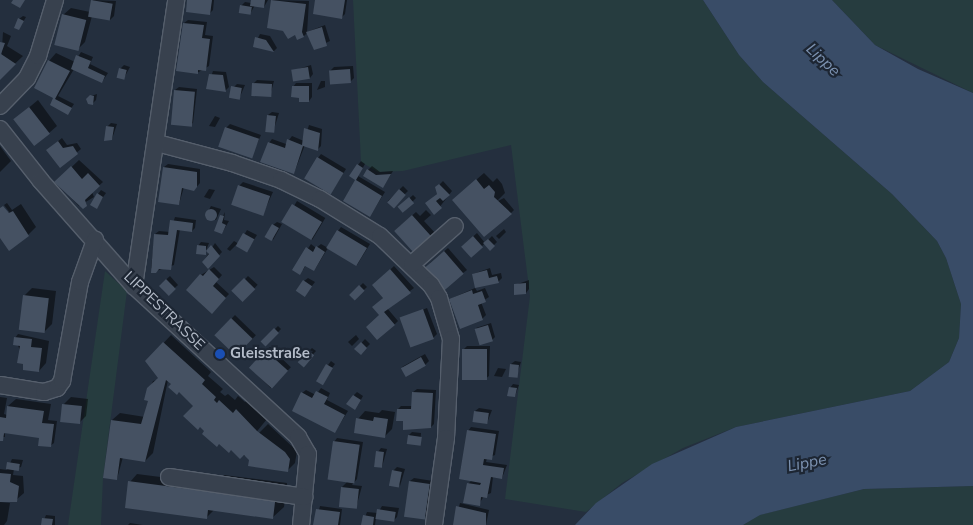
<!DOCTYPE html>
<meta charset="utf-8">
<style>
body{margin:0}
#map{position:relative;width:973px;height:525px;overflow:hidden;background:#242f3e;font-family:"Nunito Sans",sans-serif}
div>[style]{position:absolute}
.green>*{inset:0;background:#263c3f}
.water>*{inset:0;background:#394c67}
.shadow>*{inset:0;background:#0007;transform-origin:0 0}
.building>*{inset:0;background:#455162;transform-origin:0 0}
.round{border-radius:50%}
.roads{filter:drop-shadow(1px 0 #565f6c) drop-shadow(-1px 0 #565f6c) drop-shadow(0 1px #565f6c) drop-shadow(0 -1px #565f6c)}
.minor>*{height:16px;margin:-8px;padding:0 8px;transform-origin:8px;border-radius:8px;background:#38414e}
.dots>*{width:14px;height:14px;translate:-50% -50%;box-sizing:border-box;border:2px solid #1d2633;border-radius:50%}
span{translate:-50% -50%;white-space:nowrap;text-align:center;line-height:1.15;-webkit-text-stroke:4.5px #1d2633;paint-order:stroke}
.street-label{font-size:15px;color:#b4bcc9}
.poi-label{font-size:15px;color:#b4bcc9;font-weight:700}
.left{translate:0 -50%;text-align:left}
.water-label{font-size:16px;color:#7c92b1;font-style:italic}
</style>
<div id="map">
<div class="green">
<div style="clip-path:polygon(353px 0,703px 0,739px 55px,763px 82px,892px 194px,937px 241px,946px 258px,961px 304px,959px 338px,949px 362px,910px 391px,736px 427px,683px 448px,622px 483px,586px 512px,505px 499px,530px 296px,511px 145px,403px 171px,378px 172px,361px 162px)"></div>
<div style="clip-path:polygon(832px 0,973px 0,973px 93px,875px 45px)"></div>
<div style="clip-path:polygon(105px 271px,127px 291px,103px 478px,101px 525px,68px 525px)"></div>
<div style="clip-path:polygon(973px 486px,973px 525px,743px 525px,759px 515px,864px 489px)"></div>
</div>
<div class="water">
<div style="clip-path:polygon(703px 0,832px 0,875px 45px,918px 69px,973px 93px,973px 486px,864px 489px,760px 515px,743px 525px,575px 525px,596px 503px,652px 464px,736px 427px,910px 391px,949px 362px,959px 338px,961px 304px,946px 258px,937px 241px,892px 194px,763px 82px,739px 55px)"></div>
</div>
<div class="shadow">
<div style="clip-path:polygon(93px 0,116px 1px,114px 16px,110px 20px,92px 16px,85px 42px,78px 49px,63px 15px,71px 8px,90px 12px)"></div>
<div style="clip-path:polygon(189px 0,214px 0,213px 10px,209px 14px)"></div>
<div style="clip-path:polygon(252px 0,268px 0,264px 7px,255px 5px,250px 14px,241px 6px,245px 2px,251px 3px)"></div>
<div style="clip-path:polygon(272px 0,309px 1px,307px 33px,304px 36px,268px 27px)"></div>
<div style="clip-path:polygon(317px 0,347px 0,345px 14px,342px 17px)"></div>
<div style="clip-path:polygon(23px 16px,26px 17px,19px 29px,19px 19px)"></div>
<div style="clip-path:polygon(188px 20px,207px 22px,205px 35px,213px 36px,209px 66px,197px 73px,178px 70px,184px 23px)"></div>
<div style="clip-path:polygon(325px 25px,330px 41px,315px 48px,307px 32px)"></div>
<div style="clip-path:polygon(3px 32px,11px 36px,7px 46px,23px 56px,0 78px)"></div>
<div style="clip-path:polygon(260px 34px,270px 36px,277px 48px,274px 51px,254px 46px)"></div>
<div style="clip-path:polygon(81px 52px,93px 57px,90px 64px,108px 73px,102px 82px,74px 69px,58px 96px,74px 104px,68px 113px,51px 104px,55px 98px,49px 61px,56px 53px,75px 62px)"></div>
<div style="clip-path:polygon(124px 65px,130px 67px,124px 78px,120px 69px)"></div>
<div style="clip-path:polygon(311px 65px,313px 74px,310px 78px,292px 71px)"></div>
<div style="clip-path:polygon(353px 66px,354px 78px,350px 82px,330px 71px,334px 67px)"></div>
<div style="clip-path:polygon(213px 71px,226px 72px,229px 87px,226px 90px,207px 88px)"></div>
<div style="clip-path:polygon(257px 80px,274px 81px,270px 96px,254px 83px)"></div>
<div style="clip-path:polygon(321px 81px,325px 81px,325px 87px,317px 90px)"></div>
<div style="clip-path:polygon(296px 83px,312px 83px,312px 97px,309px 101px,293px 87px)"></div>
<div style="clip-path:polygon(237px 84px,245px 85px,239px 99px,234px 87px)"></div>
<div style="clip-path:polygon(179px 87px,197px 89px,193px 123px,189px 126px,175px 90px)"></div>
<div style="clip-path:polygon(97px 94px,96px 100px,92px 104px,91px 96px)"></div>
<div style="clip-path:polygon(38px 100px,57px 126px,49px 133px,14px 120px)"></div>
<div style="clip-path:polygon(272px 112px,279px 113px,273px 132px,268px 115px)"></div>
<div style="clip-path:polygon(215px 116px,220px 118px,215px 127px,209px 126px)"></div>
<div style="clip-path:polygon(111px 123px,117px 124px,112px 139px,107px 127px)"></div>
<div style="clip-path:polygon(230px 124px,261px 135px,251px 157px,226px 128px)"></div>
<div style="clip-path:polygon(309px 125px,322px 129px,321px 146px,318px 149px,305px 145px,294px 173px,269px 143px,272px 139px,286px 144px,292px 136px,304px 141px)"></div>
<div style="clip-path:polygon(62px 138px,67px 145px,77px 143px,81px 149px,60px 166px,47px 150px)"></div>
<div style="clip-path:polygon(0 146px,11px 161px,0 172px)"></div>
<div style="clip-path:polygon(321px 154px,346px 169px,331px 193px,318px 158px)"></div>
<div style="clip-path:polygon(79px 160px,103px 182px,92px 192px,94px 197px,79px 206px,56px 182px)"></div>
<div style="clip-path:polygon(361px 161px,365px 164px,358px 176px,385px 192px,373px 211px,344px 200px,356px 179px,358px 165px)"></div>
<div style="clip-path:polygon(168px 164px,200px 169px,200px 183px,194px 190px,184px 187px,179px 204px,164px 167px)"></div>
<div style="clip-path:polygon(372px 166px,380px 172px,393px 171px,383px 187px,368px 170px)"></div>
<div style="clip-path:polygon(484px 173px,493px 182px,497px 178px,502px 184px,505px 193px,496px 202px,504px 198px,514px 210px,511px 213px,461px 193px)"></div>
<div style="clip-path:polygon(443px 181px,452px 191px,435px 213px,430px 200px,438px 193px,436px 188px)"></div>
<div style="clip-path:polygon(243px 182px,273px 192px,263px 214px,239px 186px)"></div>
<div style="left:403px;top:186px;width:7px;height:21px;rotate:45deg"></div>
<div style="clip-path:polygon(209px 189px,215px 190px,210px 199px,204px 197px)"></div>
<div style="clip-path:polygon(101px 190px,106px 193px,96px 207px,98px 194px)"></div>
<div style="clip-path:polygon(413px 195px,416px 198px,403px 211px,400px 207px)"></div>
<div style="left:297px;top:201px;width:33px;height:25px;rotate:31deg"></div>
<div style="clip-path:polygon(7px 203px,12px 210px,21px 204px,36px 227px,28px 235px,0 236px,0 209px,10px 213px,4px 205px)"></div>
<div style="clip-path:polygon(211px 206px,221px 209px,216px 220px,205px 217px)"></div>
<div style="clip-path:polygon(426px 210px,431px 215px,424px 221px,436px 234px,432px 237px,399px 227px,416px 212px,420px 216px)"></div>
<div style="clip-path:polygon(225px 212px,224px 220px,229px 221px,222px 233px,216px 230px)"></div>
<div style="clip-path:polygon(175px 217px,196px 220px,195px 228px,192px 231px,180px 229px,174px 265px,156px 271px,151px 268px,155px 234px,159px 231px,170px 232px)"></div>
<div style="clip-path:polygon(277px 222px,282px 224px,273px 240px,273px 225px)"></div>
<div style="clip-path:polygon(341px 227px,370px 244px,357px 265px,338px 231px)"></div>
<div style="clip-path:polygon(504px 229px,506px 232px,499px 239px,496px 236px)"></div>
<div style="clip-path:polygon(247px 230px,257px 235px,247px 251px,236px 245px,230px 251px,227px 249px,234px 241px,239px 244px)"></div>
<div style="clip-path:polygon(477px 233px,485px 243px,492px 236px,497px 242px,490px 249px,485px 243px,482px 246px,467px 242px)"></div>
<div style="clip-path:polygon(201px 242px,209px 243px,205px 253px,198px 246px)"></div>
<div style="clip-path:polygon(215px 243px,222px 252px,208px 267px,203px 262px)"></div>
<div style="clip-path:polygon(311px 244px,316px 248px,321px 244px,328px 248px,317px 266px,314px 270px,306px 265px,303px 270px,294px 269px)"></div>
<div style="clip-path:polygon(448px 248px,467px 270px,463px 273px,430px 263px)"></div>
<div style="clip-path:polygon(394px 266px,414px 288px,387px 308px,398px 321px,394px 325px,374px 307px,384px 297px,377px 282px)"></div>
<div style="clip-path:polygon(214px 267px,222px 275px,216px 282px,229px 294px,212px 312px,201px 275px)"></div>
<div style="clip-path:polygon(490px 268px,492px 275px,501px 273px,502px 278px,498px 282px,473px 274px)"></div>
<div style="left:170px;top:276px;width:12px;height:14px;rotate:48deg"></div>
<div style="left:248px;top:276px;width:13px;height:21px;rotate:42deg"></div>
<div style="clip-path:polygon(308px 278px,315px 282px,305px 295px,304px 281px)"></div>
<div style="clip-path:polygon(529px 280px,529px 289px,526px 293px,515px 285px)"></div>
<div style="clip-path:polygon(363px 283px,367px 287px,354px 299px,351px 295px)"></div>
<div style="clip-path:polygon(32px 288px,56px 291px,52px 324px,44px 332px,24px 296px)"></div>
<div style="clip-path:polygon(475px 288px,477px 291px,485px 288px,489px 297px,481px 302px,486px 315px,482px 319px,450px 299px)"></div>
<div style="clip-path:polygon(427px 308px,437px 334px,433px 338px,401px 319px)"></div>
<div style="left:235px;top:315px;width:29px;height:28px;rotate:44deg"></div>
<div style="clip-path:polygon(491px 323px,495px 337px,492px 340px,476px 328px)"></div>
<div style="clip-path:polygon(278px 326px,281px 329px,266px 345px,262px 342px)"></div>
<div style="clip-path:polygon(18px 334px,49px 341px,46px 363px,39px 371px,25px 363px,15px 338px)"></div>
<div style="clip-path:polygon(171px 335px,211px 372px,208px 376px,223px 389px,220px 392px,225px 396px,228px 394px,235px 400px,238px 396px,245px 402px,248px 399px,267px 419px,241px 451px,268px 424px,297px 451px,295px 463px,287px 471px,237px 453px,206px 431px,194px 406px,168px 380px,153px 453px,145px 461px,123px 457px,117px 479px,112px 420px,120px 413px,145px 417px,150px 400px,146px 399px,153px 381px,161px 379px,147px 361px)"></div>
<div style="clip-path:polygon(356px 335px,359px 339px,352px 346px,348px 342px)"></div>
<div style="clip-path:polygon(365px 339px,370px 344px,361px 353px,356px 349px)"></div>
<div style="clip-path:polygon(467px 346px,490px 346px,489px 376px,485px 379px,464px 349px)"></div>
<div style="left:270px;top:347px;width:29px;height:29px;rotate:44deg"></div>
<div style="clip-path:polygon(312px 348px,316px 351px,307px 361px,309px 351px)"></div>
<div style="clip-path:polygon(425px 354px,429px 361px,425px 365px,402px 367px)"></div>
<div style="left:331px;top:361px;width:5px;height:23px;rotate:37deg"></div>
<div style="clip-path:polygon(515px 361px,521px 362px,516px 377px,511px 364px)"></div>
<div style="clip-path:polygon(498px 368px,506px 369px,502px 377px,494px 376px)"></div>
<div style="clip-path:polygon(513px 384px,519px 385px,515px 396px,510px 388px)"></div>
<div style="clip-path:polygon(321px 388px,330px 393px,327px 400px,348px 411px,335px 432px,302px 393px,306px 390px,316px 395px)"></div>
<div style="clip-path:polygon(417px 389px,436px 390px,434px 424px,431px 427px,404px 420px,398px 409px,401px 406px,412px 406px,413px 392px)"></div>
<div style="clip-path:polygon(357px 392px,363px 396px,358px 405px,354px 395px)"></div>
<div style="clip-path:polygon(evenodd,0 397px,7px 398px,4px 414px,7px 415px,8px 406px,16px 399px,51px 404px,48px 420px,57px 421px,54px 443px,50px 446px,41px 437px,6px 432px,0 439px,0 397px,3px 432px,5px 432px,5px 437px,2px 437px,3px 432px)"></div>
<div style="clip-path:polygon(71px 397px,88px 399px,86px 416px,79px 423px,64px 404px)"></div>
<div style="clip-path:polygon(479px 408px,492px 410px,487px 423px,475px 411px)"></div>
<div style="clip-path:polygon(382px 410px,395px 412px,392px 429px,385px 436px,358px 419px,365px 411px,379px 413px)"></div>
<div style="clip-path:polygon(471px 427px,499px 431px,495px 455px,487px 458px,486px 462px,507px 465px,502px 478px,493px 477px,491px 493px,484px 496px,479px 504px,468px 484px,472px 480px,468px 431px)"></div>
<div style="clip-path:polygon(412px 432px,421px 433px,420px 444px,409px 435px)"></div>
<div style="clip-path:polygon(337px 438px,363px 442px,357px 479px,352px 485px,362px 486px,356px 508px,342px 487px,347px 482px,334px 442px)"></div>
<div style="clip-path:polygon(381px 448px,387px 449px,382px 467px,378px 452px)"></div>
<div style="clip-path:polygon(12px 459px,23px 460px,21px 467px,14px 469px,13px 475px,23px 476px,24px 493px,16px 500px,0 499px,0 469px,7px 470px)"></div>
<div style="clip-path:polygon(397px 467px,405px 469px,400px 486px,393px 471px)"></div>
<div style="clip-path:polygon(137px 474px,215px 484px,224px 475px,287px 483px,284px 507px,272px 518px,214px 510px,206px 518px,130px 482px)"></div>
<div style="clip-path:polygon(414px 478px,433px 481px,427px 514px,424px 518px,410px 481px)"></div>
<div style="clip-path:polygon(0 502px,10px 503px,7px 521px,4px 525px,0 525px)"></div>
<div style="clip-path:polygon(460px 503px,489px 510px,486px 525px,454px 525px)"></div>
<div style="clip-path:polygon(320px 506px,342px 509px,340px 525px,315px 525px)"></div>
<div style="clip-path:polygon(382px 506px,399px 508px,397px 517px,394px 520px,376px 518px,375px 525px,362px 525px,367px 512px,378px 513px)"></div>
<div style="clip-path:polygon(46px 515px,55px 516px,55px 525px,42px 525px)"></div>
<div style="clip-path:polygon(130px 523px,143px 525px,128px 525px)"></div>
</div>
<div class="building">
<div style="clip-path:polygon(13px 0,25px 0,20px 8px,11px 3px)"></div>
<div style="left:91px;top:0;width:22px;height:17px;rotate:10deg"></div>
<div style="clip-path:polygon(187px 0,212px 0,210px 15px,186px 12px)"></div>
<div style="clip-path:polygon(251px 0,265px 0,264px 8px,250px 6px)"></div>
<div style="clip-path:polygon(271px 0,306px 4px,302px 32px,304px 37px,297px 40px,295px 35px,288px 39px,283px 31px,267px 28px)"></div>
<div style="clip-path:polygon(315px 0,345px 0,342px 19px,313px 14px)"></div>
<div style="left:240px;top:5px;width:12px;height:8px;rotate:9deg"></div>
<div style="left:62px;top:14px;width:25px;height:32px;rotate:14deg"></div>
<div style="clip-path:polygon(18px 18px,24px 21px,19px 30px,14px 28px)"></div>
<div style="clip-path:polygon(183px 23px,204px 25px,202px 38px,210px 39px,206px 71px,198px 70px,198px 74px,176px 71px)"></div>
<div style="clip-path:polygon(322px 27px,327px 46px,314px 50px,306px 32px)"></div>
<div style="clip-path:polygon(255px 37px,266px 40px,274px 52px,253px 47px)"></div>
<div style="clip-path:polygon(0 42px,5px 43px,1px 54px,16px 64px,0 80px)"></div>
<div style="clip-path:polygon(76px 55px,91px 61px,88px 68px,105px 76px,102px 83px,71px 69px)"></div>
<div style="clip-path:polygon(48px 60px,70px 71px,55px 99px,72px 108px,68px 115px,50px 105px,53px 98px,34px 88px)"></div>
<div style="left:308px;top:67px;width:12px;height:17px;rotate:81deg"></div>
<div style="left:119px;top:68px;width:8px;height:10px;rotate:14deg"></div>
<div style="left:350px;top:69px;width:14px;height:21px;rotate:86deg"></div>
<div style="clip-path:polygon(209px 74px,223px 75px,226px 92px,206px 89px)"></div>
<div style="left:252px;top:83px;width:20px;height:13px;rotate:3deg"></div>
<div style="left:231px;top:86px;width:11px;height:12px;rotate:10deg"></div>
<div style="clip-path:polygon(292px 86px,309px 86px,309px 102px,299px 102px,299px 98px,291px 97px)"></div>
<div style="left:174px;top:90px;width:21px;height:35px;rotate:5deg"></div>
<div style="clip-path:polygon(90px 95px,94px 96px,93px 105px,88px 104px,86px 99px)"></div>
<div style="left:29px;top:107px;width:34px;height:20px;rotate:52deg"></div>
<div style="left:267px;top:115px;width:9px;height:17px;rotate:6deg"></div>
<div style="clip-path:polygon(106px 126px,114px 127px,112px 140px,104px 141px)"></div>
<div style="left:225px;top:127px;width:36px;height:21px;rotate:19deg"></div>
<div style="clip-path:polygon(304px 128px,320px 133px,318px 151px,303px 146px,294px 174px,260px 162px,268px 142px,285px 148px,287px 139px,302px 145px)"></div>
<div style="clip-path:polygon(58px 141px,63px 148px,73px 146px,78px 154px,60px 168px,46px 150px)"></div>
<div style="left:317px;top:157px;width:31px;height:25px;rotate:31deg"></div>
<div style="clip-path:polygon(357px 164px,363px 168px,356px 180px,382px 196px,370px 217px,343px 201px,355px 180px,349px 176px)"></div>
<div style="clip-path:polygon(71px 166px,82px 179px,88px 173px,100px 186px,85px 200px,87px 206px,83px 209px,54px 182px)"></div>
<div style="clip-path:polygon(163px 167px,197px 172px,197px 187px,194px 191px,182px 188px,179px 205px,158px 202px)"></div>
<div style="clip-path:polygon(367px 169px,376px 175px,391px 174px,383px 188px,363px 176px)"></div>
<div style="clip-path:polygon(476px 179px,484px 189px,489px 185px,495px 192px,494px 197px,512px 214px,484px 237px,452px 200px)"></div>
<div style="clip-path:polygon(439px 184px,450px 195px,443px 201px,440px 198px,436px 201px,442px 208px,434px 215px,425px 203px,437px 194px,435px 187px)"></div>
<div style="left:238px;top:185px;width:34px;height:21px;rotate:19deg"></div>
<div style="left:399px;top:189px;width:9px;height:18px;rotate:41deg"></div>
<div style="clip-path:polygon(97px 193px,103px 197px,97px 209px,90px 205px)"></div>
<div style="left:409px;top:197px;width:8px;height:15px;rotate:50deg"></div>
<div style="left:292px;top:204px;width:35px;height:21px;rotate:31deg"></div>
<div style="clip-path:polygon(3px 206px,9px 213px,13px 211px,29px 236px,9px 251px,0 238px,0 208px)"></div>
<div class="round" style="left:205px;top:209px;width:12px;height:12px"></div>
<div style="clip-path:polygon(220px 215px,224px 216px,222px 223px,226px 225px,222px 234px,214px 231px)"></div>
<div style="left:412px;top:215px;width:31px;height:24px;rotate:48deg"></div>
<div style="clip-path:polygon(170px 220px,193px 223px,192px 232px,177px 230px,171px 270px,159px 269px,156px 273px,151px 273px,154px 234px,168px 235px)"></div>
<div style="left:272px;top:224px;width:8px;height:15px;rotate:30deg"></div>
<div style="left:337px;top:230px;width:35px;height:21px;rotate:31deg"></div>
<div style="left:243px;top:233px;width:13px;height:15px;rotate:29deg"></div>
<div style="left:473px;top:236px;width:15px;height:16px;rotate:48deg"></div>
<div style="clip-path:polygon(488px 239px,495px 246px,490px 251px,483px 243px)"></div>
<div style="clip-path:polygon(197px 245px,206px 246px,206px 251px,211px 245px,220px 256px,208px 269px,202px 262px,209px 254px,206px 251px,206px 255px,196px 254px)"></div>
<div style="clip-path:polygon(316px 246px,325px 252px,314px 271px,305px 266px,300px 275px,292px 270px,306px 247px,313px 252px)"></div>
<div style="left:444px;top:251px;width:30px;height:25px;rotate:49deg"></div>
<div style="clip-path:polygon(209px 269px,219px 279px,213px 286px,226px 298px,212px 314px,186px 290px,200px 274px,203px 276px)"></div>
<div style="clip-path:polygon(390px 269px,411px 293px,384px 312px,395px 325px,377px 340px,366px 327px,379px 315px,372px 307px,383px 298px,372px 285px)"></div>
<div style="clip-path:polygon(487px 270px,489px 278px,497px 276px,499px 283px,475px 288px,472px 274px)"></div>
<div style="left:244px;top:278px;width:16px;height:18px;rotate:45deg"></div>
<div style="left:166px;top:279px;width:14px;height:10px;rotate:45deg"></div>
<div style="left:303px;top:280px;width:11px;height:13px;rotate:34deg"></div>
<div style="clip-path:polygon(526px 283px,526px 294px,514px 295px,514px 284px)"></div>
<div style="left:359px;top:285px;width:8px;height:14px;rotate:45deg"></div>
<div style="clip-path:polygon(472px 290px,473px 294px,482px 291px,486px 302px,478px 305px,483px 320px,460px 329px,449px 299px)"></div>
<div style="left:23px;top:295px;width:26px;height:35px;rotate:7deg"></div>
<div style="left:423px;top:309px;width:32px;height:25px;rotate:70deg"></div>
<div style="left:231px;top:318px;width:30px;height:24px;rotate:44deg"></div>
<div style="left:488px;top:325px;width:17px;height:14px;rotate:73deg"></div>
<div style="left:274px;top:328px;width:7px;height:19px;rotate:45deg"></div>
<div style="clip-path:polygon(14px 337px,32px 339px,31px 347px,42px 348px,39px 372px,23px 370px,23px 364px,17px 363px,20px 346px,13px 345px)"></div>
<div style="clip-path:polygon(163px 342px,205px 380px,202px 384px,216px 397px,214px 400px,217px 403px,219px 400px,233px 413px,236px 409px,257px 431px,285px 452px,290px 459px,288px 472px,248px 466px,249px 460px,244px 455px,240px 459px,231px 450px,229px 453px,219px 444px,217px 447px,202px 434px,204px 431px,200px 427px,198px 430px,183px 416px,193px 406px,179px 392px,177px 395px,168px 387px,171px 384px,166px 380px,145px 462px,120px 458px,117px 480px,103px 478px,111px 420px,141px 424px,148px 401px,144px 400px,147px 388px,158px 378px,145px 361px)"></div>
<div style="clip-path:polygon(361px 342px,367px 348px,361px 355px,354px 349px)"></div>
<div style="left:462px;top:349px;width:25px;height:31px"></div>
<div style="left:265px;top:350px;width:31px;height:24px;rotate:42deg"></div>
<div style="left:308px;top:350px;width:8px;height:16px;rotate:40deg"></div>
<div style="left:421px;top:357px;width:10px;height:23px;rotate:61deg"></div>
<div style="left:326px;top:364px;width:8px;height:20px;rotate:30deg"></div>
<div style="left:510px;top:364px;width:9px;height:13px;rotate:6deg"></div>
<div style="clip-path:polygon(509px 387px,517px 388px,515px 397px,507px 396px)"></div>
<div style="clip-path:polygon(316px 391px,328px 397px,324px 404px,345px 415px,335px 433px,292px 411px,301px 392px,312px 398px)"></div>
<div style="clip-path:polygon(412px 392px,433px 393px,431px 428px,403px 430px,403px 421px,396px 421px,397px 409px,411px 409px)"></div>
<div style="clip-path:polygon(353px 395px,361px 400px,355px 410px,346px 404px)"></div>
<div style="left:62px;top:404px;width:20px;height:18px;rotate:6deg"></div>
<div style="clip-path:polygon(7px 406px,44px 411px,42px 423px,54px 424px,51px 447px,38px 446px,39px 438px,4px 433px,3px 441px,0 441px,0 417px,6px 418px)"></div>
<div style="left:474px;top:411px;width:15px;height:11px;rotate:8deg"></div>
<div style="clip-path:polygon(374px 417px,388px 419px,385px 438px,354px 433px,356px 418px,373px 421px)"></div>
<div style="clip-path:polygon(467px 430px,496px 434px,492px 460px,484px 459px,483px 465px,504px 468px,502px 479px,491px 477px,487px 498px,481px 497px,480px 506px,463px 503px,467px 483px,480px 485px,481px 483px,459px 479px)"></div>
<div style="left:408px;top:435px;width:14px;height:9px;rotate:8deg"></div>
<div style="left:333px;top:441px;width:27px;height:39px;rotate:8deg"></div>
<div style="left:376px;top:451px;width:8px;height:16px;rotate:7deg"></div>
<div style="left:7px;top:462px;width:13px;height:7px;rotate:9deg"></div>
<div style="left:392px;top:470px;width:10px;height:16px;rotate:11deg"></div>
<div style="clip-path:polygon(0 473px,11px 474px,10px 482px,19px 486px,17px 502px,0 502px)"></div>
<div style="clip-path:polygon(128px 481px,211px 492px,212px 486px,276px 494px,273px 519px,208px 510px,207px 519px,125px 508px)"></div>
<div style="left:409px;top:481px;width:21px;height:36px;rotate:8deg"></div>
<div style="left:341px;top:487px;width:18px;height:20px;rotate:6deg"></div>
<div style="clip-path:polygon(456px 506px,486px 513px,486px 525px,453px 525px)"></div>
<div style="clip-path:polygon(316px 509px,340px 512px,338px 525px,313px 525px)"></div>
<div style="left:377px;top:509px;width:19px;height:10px;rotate:9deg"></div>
<div style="clip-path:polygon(363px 515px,374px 517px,373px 525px,361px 525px)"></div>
<div style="clip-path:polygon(42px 518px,53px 519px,52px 525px,41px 525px)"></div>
</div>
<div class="roads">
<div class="minor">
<div style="left:0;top:106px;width:39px;rotate:-46deg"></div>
<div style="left:27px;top:78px;width:25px;rotate:-63deg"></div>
<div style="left:38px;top:56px;width:59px;rotate:-73.1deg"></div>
<div style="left:0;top:129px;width:66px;rotate:51.7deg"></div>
<div style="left:41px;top:181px;width:140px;rotate:48.5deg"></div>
<div style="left:134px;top:286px;width:223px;rotate:42.6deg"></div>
<div style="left:298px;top:437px;width:20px;rotate:60deg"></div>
<div style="left:308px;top:454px;width:71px;rotate:95.6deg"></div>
<div style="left:157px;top:143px;width:78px;rotate:14.9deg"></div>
<div style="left:232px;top:163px;width:52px;rotate:19.1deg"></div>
<div style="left:281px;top:180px;width:43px;rotate:26deg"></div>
<div style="left:320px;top:199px;width:70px;rotate:31.7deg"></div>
<div style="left:380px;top:236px;width:71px;rotate:43.9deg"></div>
<div style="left:431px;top:285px;width:15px;rotate:58deg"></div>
<div style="left:439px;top:298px;width:43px;rotate:73.7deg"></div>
<div style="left:451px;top:339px;width:99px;rotate:92.9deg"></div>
<div style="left:446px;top:438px;width:88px;rotate:97.9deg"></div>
<div style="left:412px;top:264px;width:57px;rotate:-41.5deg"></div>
<div style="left:134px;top:286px;width:289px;rotate:-81.6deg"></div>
<div style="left:0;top:385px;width:45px;rotate:9deg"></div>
<div style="left:44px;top:392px;width:14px;rotate:-17deg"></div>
<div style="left:57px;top:388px;width:9px;rotate:-54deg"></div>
<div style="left:62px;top:381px;width:101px;rotate:-79.7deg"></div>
<div style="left:80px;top:282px;width:45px;rotate:-70.3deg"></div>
<div style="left:169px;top:477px;width:137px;rotate:8.4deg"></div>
</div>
</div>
<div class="dots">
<div style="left:220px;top:354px;background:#1a4fb4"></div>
</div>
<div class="street-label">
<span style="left:164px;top:311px;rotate:44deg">LIPPESTRASSE</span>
</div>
<div class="poi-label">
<span class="left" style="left:230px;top:354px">Gleisstraße</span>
</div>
<div class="water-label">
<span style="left:823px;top:60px;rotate:43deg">Lippe</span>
<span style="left:807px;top:463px;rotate:-11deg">Lippe</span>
</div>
</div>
